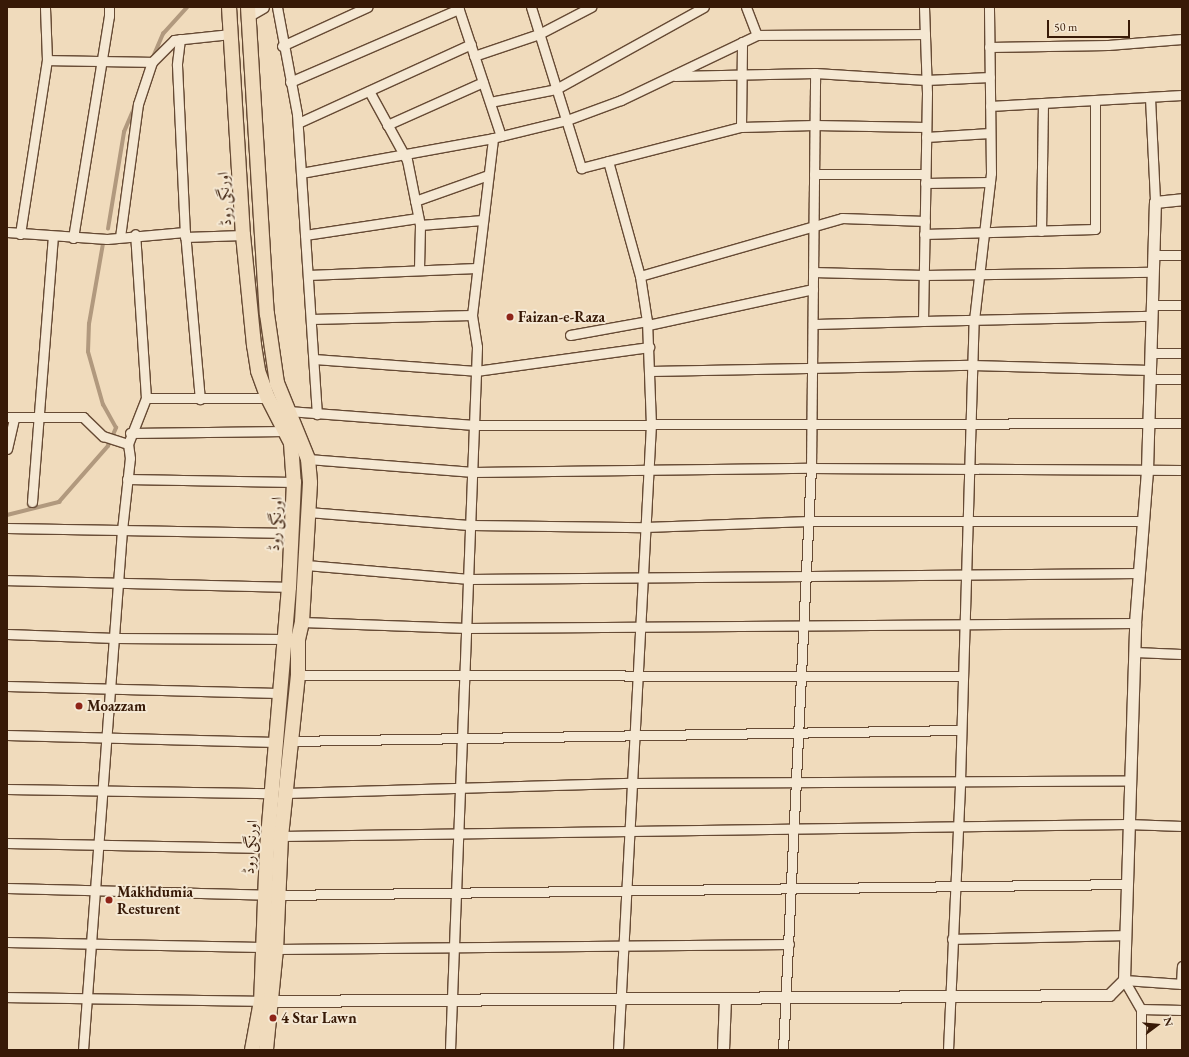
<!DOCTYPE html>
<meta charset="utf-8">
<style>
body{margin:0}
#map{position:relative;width:1189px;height:1057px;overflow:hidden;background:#f0dbbc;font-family:"EB Garamond",Amiri,serif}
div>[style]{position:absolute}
.stream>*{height:3.5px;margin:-1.75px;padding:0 1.75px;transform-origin:1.75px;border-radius:1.75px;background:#b1997e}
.roads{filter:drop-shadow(1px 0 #664a34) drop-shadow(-1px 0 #664a34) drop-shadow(0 1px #664a34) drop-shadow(0 -1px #664a34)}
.minor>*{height:9px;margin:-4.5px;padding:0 4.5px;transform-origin:4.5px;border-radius:4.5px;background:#f5e8d3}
.tertiary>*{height:11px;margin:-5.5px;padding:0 5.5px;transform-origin:5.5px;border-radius:5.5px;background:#f5e8d3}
.primary>*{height:14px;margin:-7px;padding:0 7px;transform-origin:7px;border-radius:7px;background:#f0dbbc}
.dots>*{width:11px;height:11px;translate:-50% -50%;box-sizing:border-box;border:2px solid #f5e8d3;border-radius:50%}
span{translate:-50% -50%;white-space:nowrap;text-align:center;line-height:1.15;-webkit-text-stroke:4px #f5e8d3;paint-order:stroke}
.street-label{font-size:15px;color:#381a07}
.poi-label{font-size:15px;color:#381a07;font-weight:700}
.left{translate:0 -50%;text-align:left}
.frame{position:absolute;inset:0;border:8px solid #381a07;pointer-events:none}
.north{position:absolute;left:1137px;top:1005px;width:40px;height:40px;-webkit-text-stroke:3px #f5e8d3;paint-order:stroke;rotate:74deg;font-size:11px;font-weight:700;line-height:16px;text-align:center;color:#381a07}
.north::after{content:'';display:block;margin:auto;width:14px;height:18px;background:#381a07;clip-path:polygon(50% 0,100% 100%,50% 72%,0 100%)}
.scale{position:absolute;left:1047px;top:20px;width:83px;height:18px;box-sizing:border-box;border:2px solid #381a07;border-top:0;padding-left:5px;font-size:12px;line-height:14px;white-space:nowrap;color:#381a07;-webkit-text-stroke:3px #f5e8d3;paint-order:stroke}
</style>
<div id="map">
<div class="stream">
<div style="left:154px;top:55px;width:23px;rotate:-67deg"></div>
<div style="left:163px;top:34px;width:36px;rotate:-48deg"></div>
<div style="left:108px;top:229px;width:98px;rotate:-80.6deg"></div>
<div style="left:124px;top:132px;width:26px;rotate:-67deg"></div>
<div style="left:7px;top:515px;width:54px;rotate:-14deg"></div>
<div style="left:59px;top:502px;width:74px;rotate:-48.8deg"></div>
<div style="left:108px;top:446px;width:20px;rotate:-66deg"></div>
<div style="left:116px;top:428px;width:26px;rotate:-119deg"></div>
<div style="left:103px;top:405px;width:55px;rotate:-105.8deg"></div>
<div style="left:88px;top:352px;width:28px;rotate:-88deg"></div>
<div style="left:89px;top:324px;width:81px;rotate:-80.1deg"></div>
</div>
<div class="roads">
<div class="minor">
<div style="left:277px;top:7px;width:109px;rotate:79.4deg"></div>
<div style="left:297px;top:114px;width:301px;rotate:86.2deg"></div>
<div style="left:458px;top:7px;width:136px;rotate:71.6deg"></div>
<div style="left:531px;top:7px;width:169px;rotate:72.7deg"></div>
<div style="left:581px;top:168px;width:165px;rotate:-14.4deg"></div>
<div style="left:741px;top:127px;width:73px;rotate:-1.6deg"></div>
<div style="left:814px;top:125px;width:112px;rotate:1deg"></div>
<div style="left:746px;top:7px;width:30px;rotate:69deg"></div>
<div style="left:924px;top:7px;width:86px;rotate:88deg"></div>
<div style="left:927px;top:93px;width:228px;rotate:91deg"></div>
<div style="left:923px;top:321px;width:229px;rotate:-1.3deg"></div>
<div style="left:180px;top:39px;width:26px;rotate:97deg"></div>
<div style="left:177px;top:65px;width:167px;rotate:87.3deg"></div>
<div style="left:185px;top:232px;width:168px;rotate:84.9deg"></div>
<div style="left:282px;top:46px;width:94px;rotate:-24.6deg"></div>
<div style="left:989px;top:47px;width:119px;rotate:-1deg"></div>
<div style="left:1108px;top:45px;width:74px;rotate:-4.6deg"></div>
<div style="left:474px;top:56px;width:69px;rotate:-18.7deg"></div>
<div style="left:539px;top:34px;width:59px;rotate:-27.4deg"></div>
<div style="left:47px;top:60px;width:105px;rotate:1.1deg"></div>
<div style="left:675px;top:76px;width:140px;rotate:-1.2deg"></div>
<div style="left:815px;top:73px;width:111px;rotate:3.6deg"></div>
<div style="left:926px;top:80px;width:64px;rotate:-2.7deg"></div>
<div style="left:290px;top:82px;width:184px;rotate:-23.4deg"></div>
<div style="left:369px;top:91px;width:79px;rotate:61.2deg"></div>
<div style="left:407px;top:160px;width:66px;rotate:78.7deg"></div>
<div style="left:420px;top:225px;width:45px;rotate:91.3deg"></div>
<div style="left:1150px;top:98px;width:104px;rotate:87.2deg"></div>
<div style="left:490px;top:102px;width:67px;rotate:-11.1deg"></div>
<div style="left:556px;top:89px;width:169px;rotate:-29deg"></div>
<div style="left:990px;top:106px;width:192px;rotate:-3.3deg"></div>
<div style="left:298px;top:123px;width:190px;rotate:-24.5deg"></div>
<div style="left:387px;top:125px;width:105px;rotate:-24.1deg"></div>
<div style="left:741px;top:127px;width:85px;rotate:-89.3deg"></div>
<div style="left:926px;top:137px;width:64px;rotate:-3.6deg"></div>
<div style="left:608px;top:161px;width:119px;rotate:74.5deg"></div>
<div style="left:640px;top:276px;width:46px;rotate:81.2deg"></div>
<div style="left:647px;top:321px;width:103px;rotate:87.8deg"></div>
<div style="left:651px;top:424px;width:627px;rotate:93.02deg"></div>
<div style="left:301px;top:173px;width:195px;rotate:-10.3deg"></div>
<div style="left:814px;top:174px;width:111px"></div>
<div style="left:925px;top:183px;width:65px;rotate:-0.9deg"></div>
<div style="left:415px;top:201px;width:77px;rotate:-19.6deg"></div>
<div style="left:420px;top:225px;width:63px;rotate:-4.5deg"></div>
<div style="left:1041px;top:231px;width:128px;rotate:-89.1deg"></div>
<div style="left:7px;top:232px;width:100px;rotate:4deg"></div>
<div style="left:107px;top:239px;width:78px;rotate:-5.1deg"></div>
<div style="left:20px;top:234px;width:176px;rotate:-81.2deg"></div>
<div style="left:47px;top:60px;width:53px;rotate:-92.2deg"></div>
<div style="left:924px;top:234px;width:171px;rotate:-1.7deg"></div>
<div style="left:1095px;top:229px;width:128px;rotate:-90deg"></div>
<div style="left:305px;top:235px;width:114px;rotate:-8.6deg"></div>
<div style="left:120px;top:237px;width:134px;rotate:-82.3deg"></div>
<div style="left:138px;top:104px;width:44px;rotate:-71.6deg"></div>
<div style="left:152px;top:62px;width:31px;rotate:-45deg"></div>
<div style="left:174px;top:40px;width:57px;rotate:-6deg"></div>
<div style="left:185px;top:237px;width:58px;rotate:-2deg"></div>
<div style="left:73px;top:238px;width:225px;rotate:-80.8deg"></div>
<div style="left:109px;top:16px;width:9px;rotate:-90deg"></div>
<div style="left:1153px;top:255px;width:29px"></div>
<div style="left:813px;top:272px;width:111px;rotate:1.5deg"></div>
<div style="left:924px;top:275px;width:229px;rotate:-0.8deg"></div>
<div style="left:308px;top:275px;width:169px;rotate:-2.4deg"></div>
<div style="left:640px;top:276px;width:210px;rotate:-16deg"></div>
<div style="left:842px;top:218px;width:83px;rotate:2.1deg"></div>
<div style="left:1152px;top:305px;width:30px"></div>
<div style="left:311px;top:319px;width:161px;rotate:-1.4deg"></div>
<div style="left:813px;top:324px;width:110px;rotate:-1.6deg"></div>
<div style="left:648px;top:325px;width:169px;rotate:-12.3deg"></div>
<div style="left:570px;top:335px;width:78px;rotate:-10.3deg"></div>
<div style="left:1151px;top:353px;width:31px"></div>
<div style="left:314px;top:359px;width:162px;rotate:4.2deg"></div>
<div style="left:476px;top:371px;width:175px;rotate:-7.9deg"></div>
<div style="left:650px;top:371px;width:322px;rotate:-1.1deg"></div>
<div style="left:972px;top:365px;width:178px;rotate:1.6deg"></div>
<div style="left:1150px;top:379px;width:32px"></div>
<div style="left:146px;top:398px;width:122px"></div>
<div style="left:288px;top:411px;width:187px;rotate:4.3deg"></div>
<div style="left:474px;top:425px;width:708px;rotate:-0.16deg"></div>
<div style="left:7px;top:417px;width:76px"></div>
<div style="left:83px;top:417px;width:28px;rotate:44deg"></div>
<div style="left:103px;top:436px;width:26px;rotate:18deg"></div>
<div style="left:130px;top:433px;width:155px;rotate:-0.7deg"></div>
<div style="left:7px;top:449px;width:32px;rotate:-77deg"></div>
<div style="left:308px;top:459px;width:166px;rotate:4.5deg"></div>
<div style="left:473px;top:472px;width:338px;rotate:-0.7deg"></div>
<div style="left:811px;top:468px;width:371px;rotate:0.3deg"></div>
<div style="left:127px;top:479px;width:167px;rotate:1deg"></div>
<div style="left:32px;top:502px;width:266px;rotate:-85.5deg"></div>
<div style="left:308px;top:512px;width:164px;rotate:4.6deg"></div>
<div style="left:471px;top:525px;width:174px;rotate:0.7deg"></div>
<div style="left:645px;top:527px;width:164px;rotate:-2.1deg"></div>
<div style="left:809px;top:521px;width:334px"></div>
<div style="left:7px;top:528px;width:284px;rotate:1deg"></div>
<div style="left:306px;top:565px;width:164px;rotate:4.9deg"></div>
<div style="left:469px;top:579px;width:670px;rotate:-0.51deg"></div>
<div style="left:7px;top:580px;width:282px;rotate:1.4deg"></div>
<div style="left:302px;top:622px;width:165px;rotate:2.1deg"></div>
<div style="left:467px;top:628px;width:668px;rotate:-0.43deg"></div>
<div style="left:7px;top:634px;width:108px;rotate:2.1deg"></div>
<div style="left:115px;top:638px;width:173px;rotate:0.3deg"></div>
<div style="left:1134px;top:652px;width:48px;rotate:2.4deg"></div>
<div style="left:298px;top:675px;width:664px;rotate:0.09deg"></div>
<div style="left:7px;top:686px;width:271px;rotate:1.5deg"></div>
<div style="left:7px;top:735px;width:269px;rotate:1.5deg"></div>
<div style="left:290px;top:741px;width:671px;rotate:-0.94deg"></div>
<div style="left:7px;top:789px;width:264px;rotate:0.9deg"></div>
<div style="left:286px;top:793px;width:346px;rotate:-1.7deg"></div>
<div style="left:632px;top:783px;width:498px;rotate:-0.3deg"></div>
<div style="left:281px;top:836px;width:846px;rotate:-0.81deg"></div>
<div style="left:1127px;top:824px;width:55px;rotate:2.1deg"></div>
<div style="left:7px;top:843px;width:260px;rotate:1.1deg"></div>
<div style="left:7px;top:888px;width:271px;rotate:1.5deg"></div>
<div style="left:278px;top:895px;width:849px;rotate:-0.74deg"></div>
<div style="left:952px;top:939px;width:174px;rotate:-1.3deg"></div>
<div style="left:7px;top:942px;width:255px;rotate:1.1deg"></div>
<div style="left:276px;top:949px;width:513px;rotate:-0.56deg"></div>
<div style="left:1124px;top:980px;width:34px;rotate:60deg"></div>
<div style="left:1141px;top:1009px;width:41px;rotate:90deg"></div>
<div style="left:1124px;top:980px;width:58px;rotate:3.9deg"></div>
<div style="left:1181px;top:984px;width:18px;rotate:-87deg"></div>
<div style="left:7px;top:997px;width:258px;rotate:0.9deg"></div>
<div style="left:1141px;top:1009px;width:41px;rotate:1.4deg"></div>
<div style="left:83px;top:1050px;width:521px;rotate:-85.71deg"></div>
<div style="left:122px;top:530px;width:72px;rotate:-83.7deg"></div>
<div style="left:130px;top:458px;width:14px;rotate:-98deg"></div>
<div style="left:128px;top:444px;width:49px;rotate:-68.6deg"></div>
<div style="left:146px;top:398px;width:164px;rotate:-93.8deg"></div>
<div style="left:450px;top:1050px;width:704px;rotate:-87.8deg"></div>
<div style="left:477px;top:347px;width:32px;rotate:-99deg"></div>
<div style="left:472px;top:315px;width:178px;rotate:-83.2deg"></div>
<div style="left:493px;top:138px;width:76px;rotate:-13.7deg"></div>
<div style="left:567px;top:120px;width:58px;rotate:-20.3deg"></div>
<div style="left:621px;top:100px;width:151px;rotate:-25.5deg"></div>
<div style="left:757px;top:35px;width:168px;rotate:-0.3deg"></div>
<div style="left:783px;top:1050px;width:583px;rotate:-87.25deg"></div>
<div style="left:811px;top:468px;width:395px;rotate:-89.4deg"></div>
<div style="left:948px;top:1050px;width:269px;rotate:-87.4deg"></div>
<div style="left:960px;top:781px;width:461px;rotate:-88.3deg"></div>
<div style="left:974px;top:320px;width:148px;rotate:-83.4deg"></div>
<div style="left:991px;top:173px;width:166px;rotate:-90.7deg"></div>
</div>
<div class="tertiary">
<div style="left:249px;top:15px;width:16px;rotate:-30deg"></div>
<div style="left:272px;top:1001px;width:837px;rotate:-0.41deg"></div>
<div style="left:1109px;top:995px;width:21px;rotate:-45deg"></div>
<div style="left:1124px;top:980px;width:357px;rotate:-88.2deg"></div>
<div style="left:1135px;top:623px;width:153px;rotate:-85.5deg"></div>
<div style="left:1147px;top:470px;width:268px;rotate:-88.3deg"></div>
<div style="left:1155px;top:202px;width:27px;rotate:-6deg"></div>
<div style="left:723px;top:1050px;width:51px;rotate:-87.8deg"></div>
</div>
<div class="primary">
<div style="left:229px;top:7px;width:228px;rotate:86.5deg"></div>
<div style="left:243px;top:235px;width:111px;rotate:84.3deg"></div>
<div style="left:254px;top:345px;width:26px;rotate:81deg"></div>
<div style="left:258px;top:371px;width:29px;rotate:70deg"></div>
<div style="left:268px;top:398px;width:51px;rotate:62.9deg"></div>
<div style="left:291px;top:443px;width:39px;rotate:86deg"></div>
<div style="left:294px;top:482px;width:105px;rotate:92.7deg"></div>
<div style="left:289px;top:587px;width:262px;rotate:94.8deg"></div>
<div style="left:267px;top:848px;width:153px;rotate:92.2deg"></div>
<div style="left:261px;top:1001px;width:50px;rotate:100.4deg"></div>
<div style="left:248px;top:7px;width:308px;rotate:86.5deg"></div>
<div style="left:267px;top:314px;width:70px;rotate:81.8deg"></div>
<div style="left:277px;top:383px;width:82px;rotate:67.8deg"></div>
<div style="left:308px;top:459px;width:24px;rotate:85deg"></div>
<div style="left:310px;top:483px;width:139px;rotate:93.3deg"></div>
<div style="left:302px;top:622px;width:17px;rotate:103deg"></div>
<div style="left:298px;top:639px;width:36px;rotate:90deg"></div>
<div style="left:298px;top:675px;width:162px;rotate:96deg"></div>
<div style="left:281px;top:836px;width:113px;rotate:92.5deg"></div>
<div style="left:276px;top:949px;width:101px;rotate:95.7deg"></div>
</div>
</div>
<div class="dots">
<div style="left:510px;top:317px;background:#8f2418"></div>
<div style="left:79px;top:706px;background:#8f2418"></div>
<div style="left:109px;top:900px;background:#8f2418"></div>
<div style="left:273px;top:1018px;background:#8f2418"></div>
</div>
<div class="street-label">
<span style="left:224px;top:199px;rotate:-94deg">اورنگی روڈ</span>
<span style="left:275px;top:524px;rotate:-87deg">اورنگی روڈ</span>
<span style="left:250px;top:847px;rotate:-86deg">اورنگی روڈ</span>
</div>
<div class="poi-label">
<span class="left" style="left:518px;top:317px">Faizan-e-Raza</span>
<span class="left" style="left:87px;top:706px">Moazzam</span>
<span class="left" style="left:117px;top:900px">Makhdumia<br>Resturent</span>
<span class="left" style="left:281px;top:1018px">4 Star Lawn</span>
</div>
<div class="frame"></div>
<div class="north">N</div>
<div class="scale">50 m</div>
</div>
